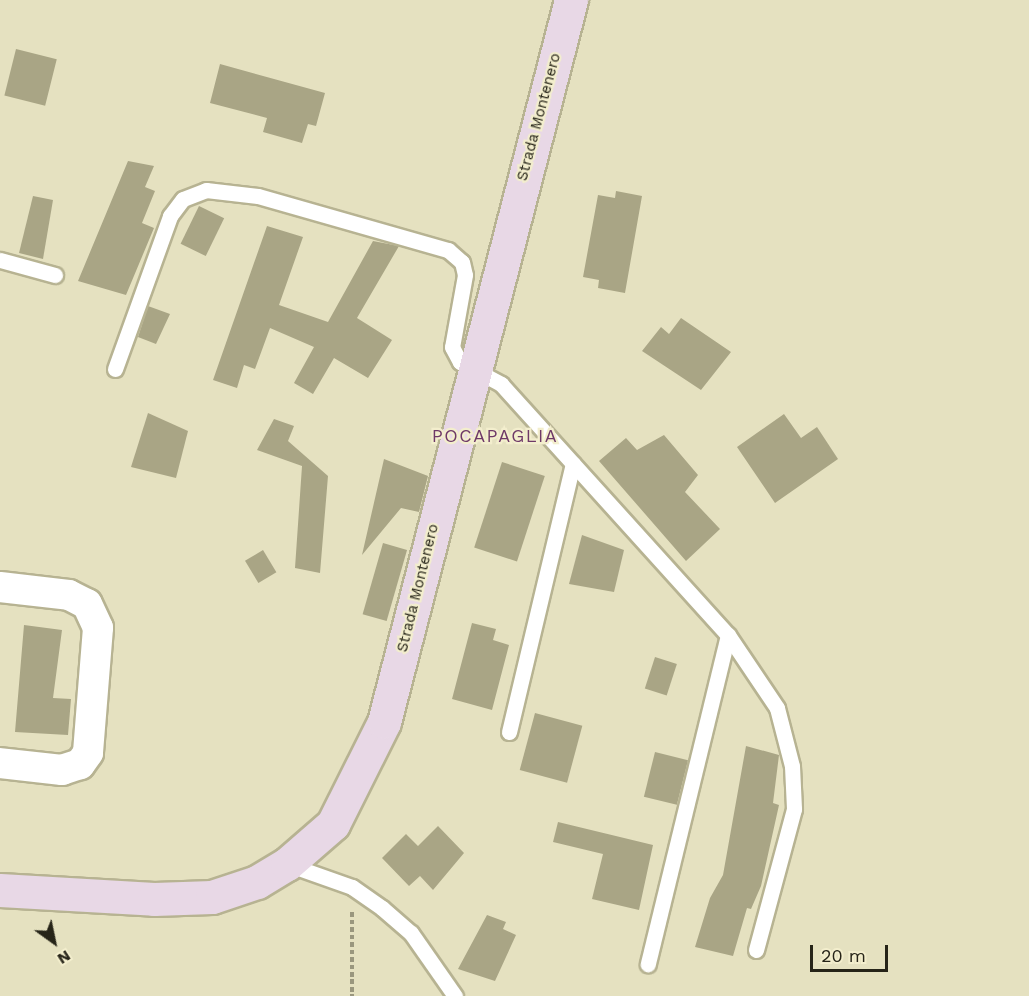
<!DOCTYPE html>
<style>
body{margin:0}
#map{position:relative;width:1029px;height:996px;overflow:hidden;background:#e5e1c0;font-family:"Work Sans",sans-serif}
div>[style]{position:absolute}
.building>*{inset:0;background:#a9a585;transform-origin:0 0}
.path>*{height:4px;margin-top:-2px;transform-origin:0;background:repeating-linear-gradient(90deg,#9a977e 0 4.5px,transparent 0 7.5px)}
.roads{filter:drop-shadow(2px 0 #b7b392) drop-shadow(-2px 0 #b7b392) drop-shadow(0 2px #b7b392) drop-shadow(0 -2px #b7b392)}
.lane>*{height:15px;margin:-7.5px;padding:0 7.5px;transform-origin:7.5px;border-radius:7.5px;background:#fff}
.street>*{height:30px;margin:-15px;padding:0 15px;transform-origin:15px;border-radius:15px;background:#fff}
.secondary>*{height:33px;margin:-16.5px;padding:0 16.5px;transform-origin:16.5px;border-radius:16.5px;background:#e8d8e6}
span{translate:-50% -50%;white-space:nowrap;text-align:center;line-height:1.15;-webkit-text-stroke:4.5px #f3eecd;paint-order:stroke}
.street-label{font-size:15px;color:#262418}
.quarter-label{font-size:18px;color:#6e3968;letter-spacing:1.5px}
.north{position:absolute;left:24px;top:912px;width:60px;height:60px;-webkit-text-stroke:4px #f3eecd;paint-order:stroke;rotate:147deg;font-size:16px;font-weight:700;line-height:24px;text-align:center;color:#262418}
.north::after{content:'';display:block;margin:auto;width:21px;height:27px;background:#262418;clip-path:polygon(50% 0,100% 100%,50% 72%,0 100%)}
.scale{position:absolute;left:810px;top:945px;width:78px;height:27px;box-sizing:border-box;border:3px solid #262418;border-top:0;padding-left:8px;font-size:18px;line-height:21px;white-space:nowrap;color:#262418;-webkit-text-stroke:4px #f3eecd;paint-order:stroke}
</style>
<div id="map">
<div class="building">
<div style="left:16px;top:49px;width:42px;height:48px;rotate:14deg"></div>
<div style="clip-path:polygon(220px 64px,325px 93px,316px 126px,308px 124px,302px 143px,263px 132px,267px 118px,210px 103px)"></div>
<div style="clip-path:polygon(128px 161px,154px 166px,145px 187px,155px 191px,142px 223px,154px 228px,126px 295px,78px 281px)"></div>
<div style="clip-path:polygon(616px 191px,642px 196px,625px 293px,598px 288px,599px 280px,583px 277px,598px 195px,615px 198px)"></div>
<div style="clip-path:polygon(33px 196px,53px 200px,43px 259px,19px 253px)"></div>
<div style="left:199px;top:206px;width:28px;height:42px;rotate:26deg"></div>
<div style="clip-path:polygon(267px 226px,303px 237px,279px 305px,328px 322px,373px 241px,399px 246px,357px 318px,392px 340px,368px 378px,334px 358px,313px 394px,294px 383px,314px 347px,270px 328px,255px 369px,244px 365px,237px 388px,213px 380px)"></div>
<div style="clip-path:polygon(148px 306px,170px 314px,156px 344px,138px 337px)"></div>
<div style="clip-path:polygon(681px 318px,731px 352px,701px 390px,642px 351px,661px 327px,669px 334px)"></div>
<div style="clip-path:polygon(148px 413px,188px 431px,176px 478px,131px 467px)"></div>
<div style="clip-path:polygon(784px 414px,801px 438px,817px 427px,838px 459px,775px 503px,737px 447px)"></div>
<div style="clip-path:polygon(274px 419px,294px 426px,288px 441px,328px 476px,320px 573px,295px 568px,302px 466px,257px 450px)"></div>
<div style="clip-path:polygon(664px 435px,698px 475px,685px 492px,720px 529px,686px 561px,599px 461px,626px 438px,637px 450px)"></div>
<div style="clip-path:polygon(384px 459px,428px 476px,419px 512px,401px 508px,362px 555px)"></div>
<div style="left:502px;top:462px;width:45px;height:90px;rotate:18deg"></div>
<div style="clip-path:polygon(582px 535px,624px 550px,614px 592px,569px 584px)"></div>
<div style="left:383px;top:543px;width:25px;height:74px;rotate:16deg"></div>
<div style="left:263px;top:550px;width:26px;height:21px;rotate:59deg"></div>
<div style="clip-path:polygon(472px 623px,496px 629px,493px 640px,509px 645px,492px 710px,452px 699px)"></div>
<div style="clip-path:polygon(24px 625px,62px 630px,53px 698px,71px 699px,68px 735px,15px 732px)"></div>
<div style="left:655px;top:657px;width:23px;height:33px;rotate:18deg"></div>
<div style="left:535px;top:713px;width:49px;height:59px;rotate:15deg"></div>
<div style="clip-path:polygon(746px 746px,779px 755px,773px 803px,779px 805px,761px 886px,751px 909px,747px 908px,733px 956px,695px 947px,710px 898px,723px 875px)"></div>
<div style="left:655px;top:752px;width:34px;height:46px;rotate:14deg"></div>
<div style="clip-path:polygon(558px 822px,653px 845px,639px 910px,592px 899px,603px 854px,553px 842px)"></div>
<div style="clip-path:polygon(438px 826px,464px 853px,433px 890px,420px 876px,409px 886px,382px 858px,406px 834px,418px 846px)"></div>
<div style="clip-path:polygon(487px 915px,506px 922px,503px 929px,516px 935px,495px 981px,458px 969px)"></div>
</div>
<div class="path">
<div style="left:352px;top:912px;width:84px;rotate:90deg"></div>
</div>
<div class="roads">
<div class="lane">
<div style="left:0;top:260px;width:57px;rotate:15.3deg"></div>
<div style="left:115px;top:369px;width:163px;rotate:-70.2deg"></div>
<div style="left:170px;top:216px;width:21px;rotate:-53deg"></div>
<div style="left:183px;top:199px;width:25px;rotate:-21deg"></div>
<div style="left:206px;top:190px;width:52px;rotate:6.6deg"></div>
<div style="left:258px;top:196px;width:198px;rotate:15.9deg"></div>
<div style="left:448px;top:250px;width:18px;rotate:41deg"></div>
<div style="left:462px;top:262px;width:13px;rotate:77deg"></div>
<div style="left:465px;top:275px;width:73px;rotate:100.2deg"></div>
<div style="left:452px;top:347px;width:17px;rotate:62deg"></div>
<div style="left:460px;top:362px;width:47px;rotate:28.2deg"></div>
<div style="left:501px;top:384px;width:338px;rotate:47.9deg"></div>
<div style="left:728px;top:635px;width:339px;rotate:103.7deg"></div>
<div style="left:728px;top:635px;width:88px;rotate:56.1deg"></div>
<div style="left:777px;top:708px;width:60px;rotate:75.5deg"></div>
<div style="left:792px;top:766px;width:43px;rotate:87.3deg"></div>
<div style="left:794px;top:809px;width:146px;rotate:105.1deg"></div>
<div style="left:509px;top:732px;width:276px;rotate:-76.6deg"></div>
<div style="left:287px;top:864px;width:69px;rotate:19.5deg"></div>
<div style="left:352px;top:887px;width:37px;rotate:35deg"></div>
<div style="left:382px;top:908px;width:38px;rotate:41deg"></div>
<div style="left:411px;top:933px;width:77px;rotate:55.1deg"></div>
</div>
<div class="street">
<div style="left:0;top:587px;width:69px;rotate:6.6deg"></div>
<div style="left:69px;top:595px;width:20px;rotate:27deg"></div>
<div style="left:87px;top:604px;width:26px;rotate:65deg"></div>
<div style="left:98px;top:628px;width:125px;rotate:94.6deg"></div>
<div style="left:88px;top:753px;width:14px;rotate:126deg"></div>
<div style="left:80px;top:764px;width:19px;rotate:162deg"></div>
<div style="left:62px;top:770px;width:62px;rotate:-173.6deg"></div>
</div>
<div class="secondary">
<div style="left:0;top:890px;width:154px;rotate:3.3deg"></div>
<div style="left:154px;top:899px;width:58px;rotate:-2deg"></div>
<div style="left:212px;top:897px;width:47px;rotate:-18.4deg"></div>
<div style="left:257px;top:882px;width:35px;rotate:-31deg"></div>
<div style="left:287px;top:864px;width:61px;rotate:-41deg"></div>
<div style="left:333px;top:824px;width:114px;rotate:-63.4deg"></div>
<div style="left:384px;top:722px;width:746px;rotate:-75.48deg"></div>
</div>
</div>
<div class="street-label">
<span style="left:539px;top:117px;rotate:-75deg">Strada Montenero</span>
<span style="left:418px;top:588px;rotate:-76deg">Strada Montenero</span>
</div>
<div class="quarter-label">
<span style="left:495px;top:436px">POCAPAGLIA</span>
</div>
<div class="north">N</div>
<div class="scale">20 m</div>
</div>
